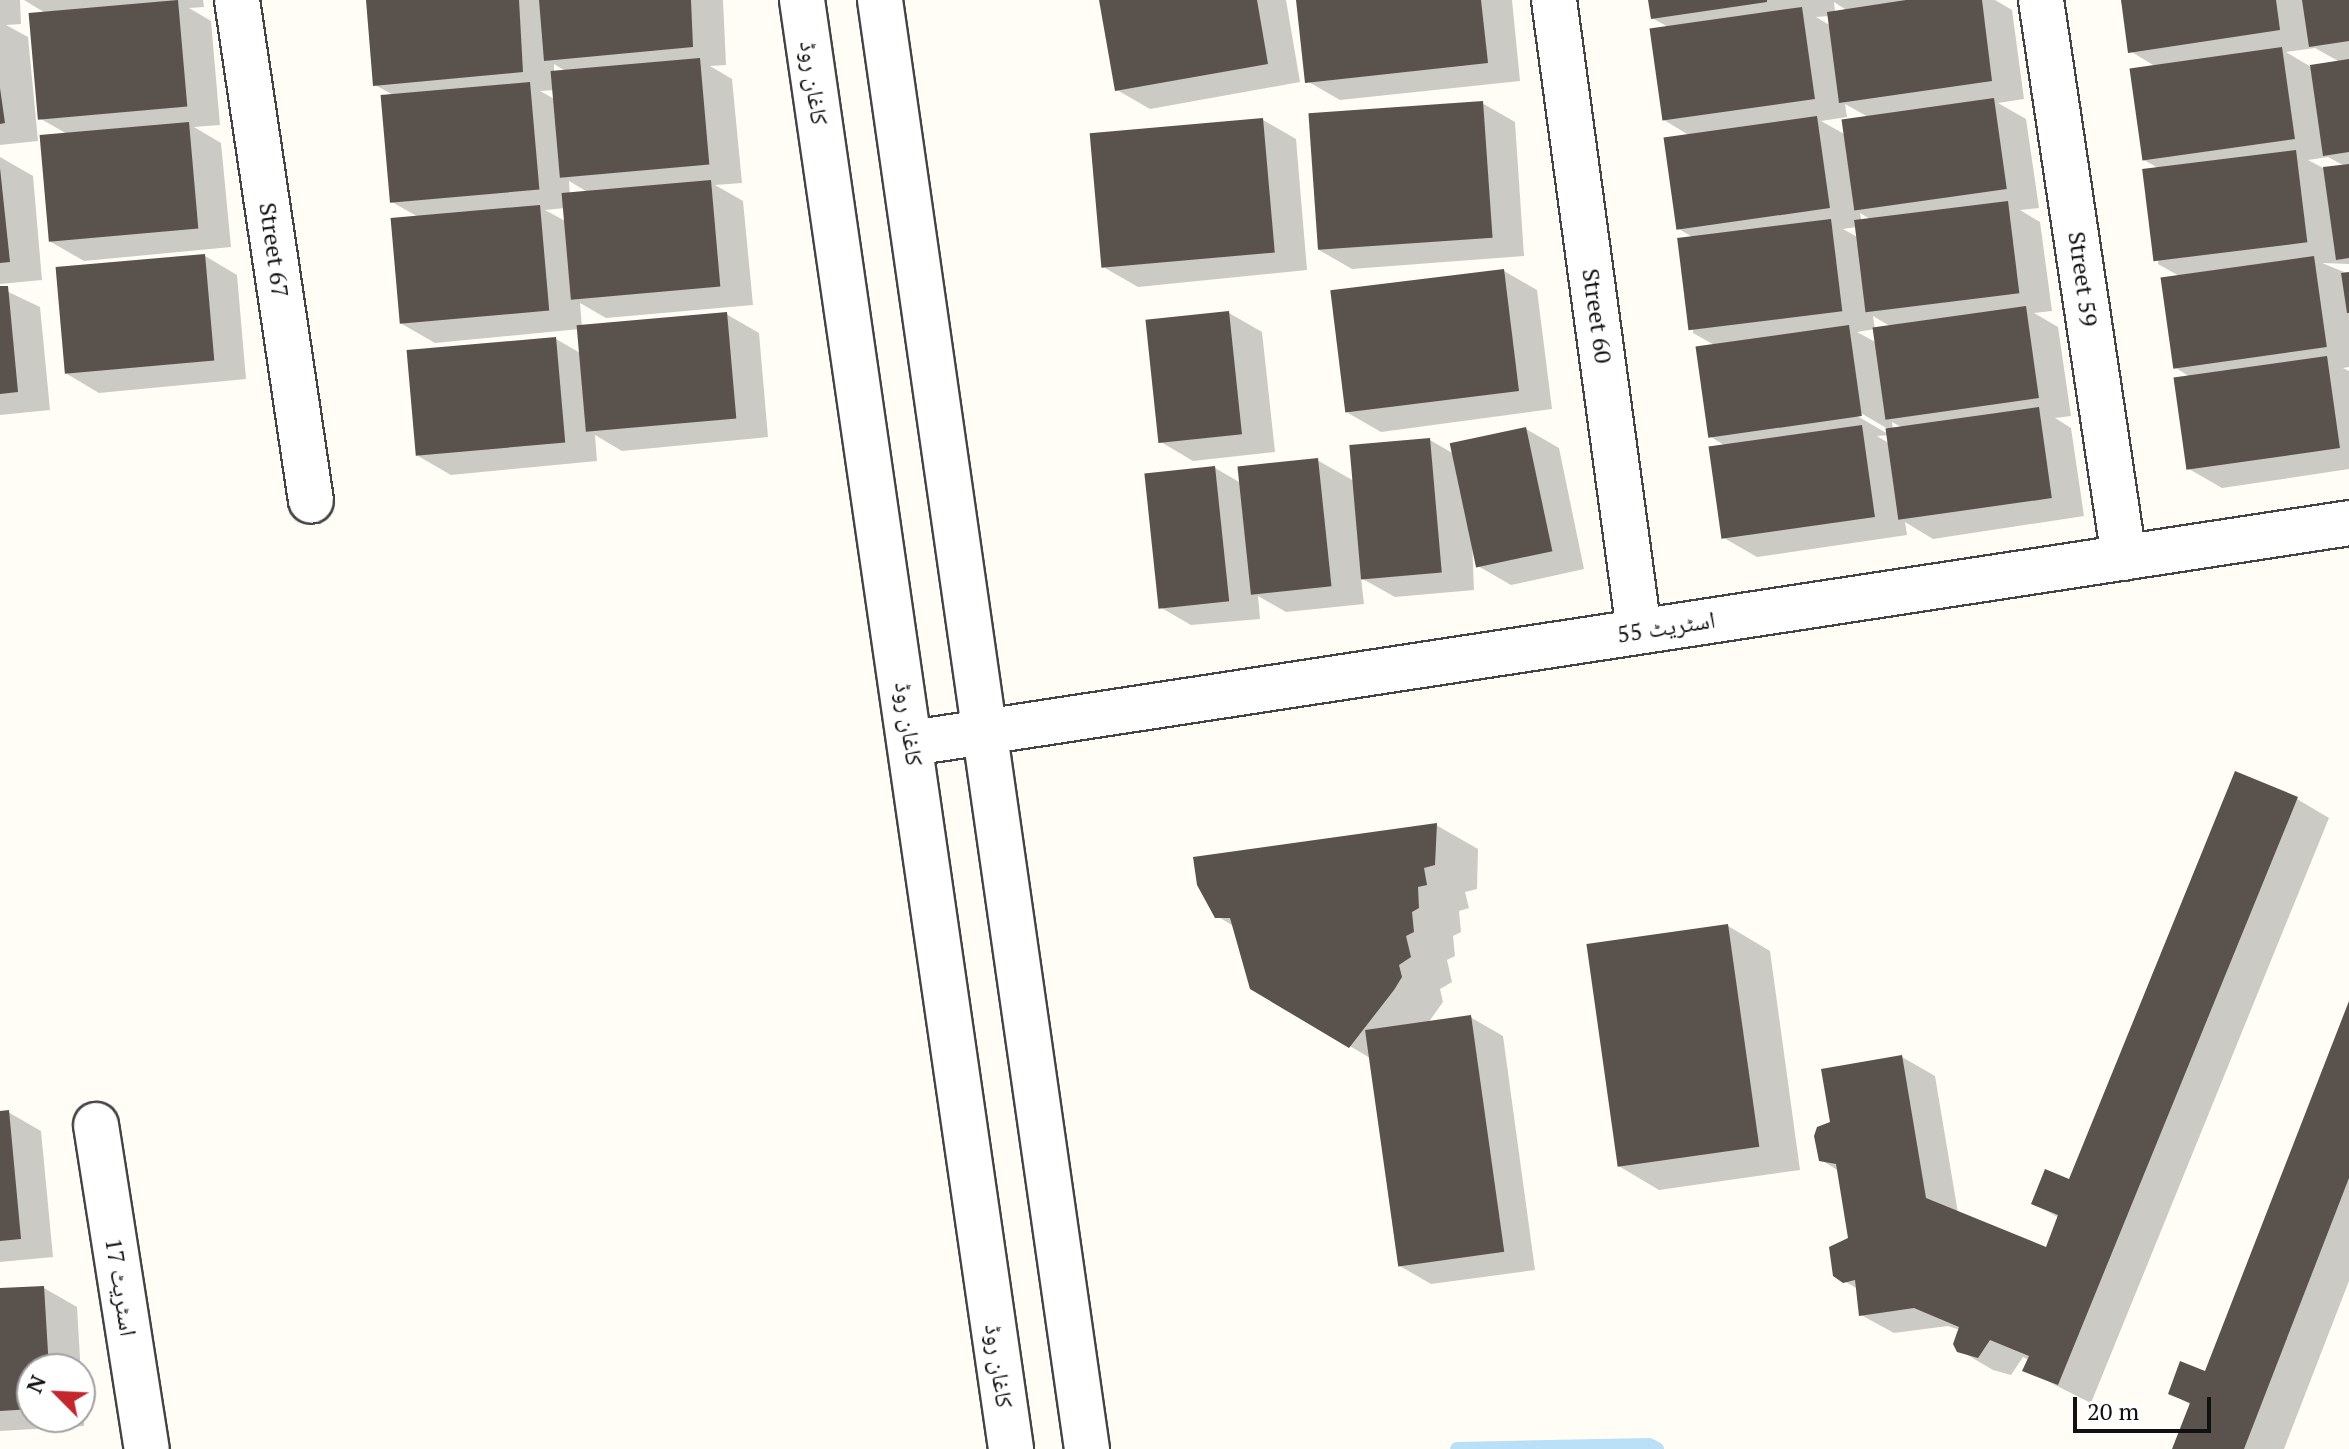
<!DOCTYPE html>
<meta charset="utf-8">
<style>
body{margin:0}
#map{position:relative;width:2349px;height:1449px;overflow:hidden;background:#fffdf5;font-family:"PT Serif","Noto Naskh Arabic",serif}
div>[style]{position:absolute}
.shadow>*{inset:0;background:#0003}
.stream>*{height:14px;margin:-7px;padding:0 7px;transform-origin:7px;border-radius:7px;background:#b9e0f7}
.building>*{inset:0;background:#5a524d;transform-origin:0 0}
.roads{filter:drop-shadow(2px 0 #444) drop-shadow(-2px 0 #444) drop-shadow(0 2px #444) drop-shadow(0 -2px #444)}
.minor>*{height:44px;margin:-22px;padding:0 22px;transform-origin:22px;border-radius:22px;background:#fff}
span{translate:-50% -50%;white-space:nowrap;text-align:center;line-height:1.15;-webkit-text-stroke:8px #fff;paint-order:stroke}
.street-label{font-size:24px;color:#111}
.north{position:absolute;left:16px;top:1353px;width:80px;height:80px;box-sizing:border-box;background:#fff;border:2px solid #a0a0a0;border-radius:50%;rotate:294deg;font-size:22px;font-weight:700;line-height:32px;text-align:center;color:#111}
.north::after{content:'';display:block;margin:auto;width:28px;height:36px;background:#c4262e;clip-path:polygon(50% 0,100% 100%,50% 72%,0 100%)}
.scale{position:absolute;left:2073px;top:1397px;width:138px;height:36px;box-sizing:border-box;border:4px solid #111;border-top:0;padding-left:10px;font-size:24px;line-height:28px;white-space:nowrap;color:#111;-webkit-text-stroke:6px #fff;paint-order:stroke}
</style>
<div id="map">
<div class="shadow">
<div style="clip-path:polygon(0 0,20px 0,21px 24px,6px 25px,28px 37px,38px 141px,0 145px)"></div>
<div style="clip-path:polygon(24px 0,203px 0,204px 7px,189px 8px,211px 21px,220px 125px,194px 127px,221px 143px,231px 247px,84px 261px,51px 242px,69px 135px,41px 119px,47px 14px)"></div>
<div style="clip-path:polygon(evenodd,368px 0,723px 0,726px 65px,710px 66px,732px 79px,742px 183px,715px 185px,743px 201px,753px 305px,606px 318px,580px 303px,582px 328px,726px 314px,759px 333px,768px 437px,622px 451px,595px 435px,597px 461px,451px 475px,418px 456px,556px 339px,582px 354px,580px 329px,435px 343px,402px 324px,420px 218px,392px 202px,397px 97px,375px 85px,368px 0,554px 64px,567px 72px,554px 73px,554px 64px,368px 0,555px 90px,556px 100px,540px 91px,555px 90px,368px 0,569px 181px,591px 194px,570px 196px,569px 181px,368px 0,565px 208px,567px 222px,545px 210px,565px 208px)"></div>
<div style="clip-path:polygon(1101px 0,1286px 0,1300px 82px,1150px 109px,1117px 90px)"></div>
<div style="clip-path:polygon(1298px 0,1512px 0,1520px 81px,1340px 100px,1307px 81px)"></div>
<div style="clip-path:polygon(evenodd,1650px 0,1995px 0,2012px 10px,2024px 99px,1998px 103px,2026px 119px,2039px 208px,2020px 210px,2040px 222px,2052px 311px,2034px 313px,2058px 327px,2071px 416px,2055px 418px,2071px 428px,2084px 516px,1933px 539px,1905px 522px,1907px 535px,1757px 557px,1724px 538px,1727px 447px,1711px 437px,1716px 346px,1693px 333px,1699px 241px,1679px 229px,1692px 137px,1664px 120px,1672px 29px,1652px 18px,1650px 0,1834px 2px,1848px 11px,1835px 12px,1834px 2px,1650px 0,1829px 16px,1831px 26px,1816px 17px,1829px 16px,1650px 0,1845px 104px,1870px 118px,1846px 135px,1821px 121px,1847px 117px,1845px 104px,1650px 0,1860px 213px,1877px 223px,1862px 225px,1860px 213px,1650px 0,1857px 227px,1859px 238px,1843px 229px,1857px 227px,1650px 0,1873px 316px,1893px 328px,1875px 330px,1873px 316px,1650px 0,1875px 329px,1877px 343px,1857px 332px,1875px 329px,1650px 0,1854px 409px,1888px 429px,1888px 434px,1852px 413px,1854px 409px,1650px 0,1892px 422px,1903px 428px,1893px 430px,1892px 422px,1650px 0,1889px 435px,1890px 444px,1877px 436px,1889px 435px)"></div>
<div style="clip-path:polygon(evenodd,2123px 0,2349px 0,2349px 264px,2322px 263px,2349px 274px,2349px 367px,2343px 368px,2349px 371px,2349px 469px,2222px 488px,2189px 469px,2192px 378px,2176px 368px,2181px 277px,2158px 264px,2165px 172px,2144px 160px,2158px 68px,2130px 51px,2123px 0,2315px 48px,2340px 62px,2311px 67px,2286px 52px,2315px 48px,2123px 0,2328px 157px,2345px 166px,2325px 169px,2308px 160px,2328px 157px)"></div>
<div style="clip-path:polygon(1482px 103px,1515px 122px,1524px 256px,1352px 269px,1319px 250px)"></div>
<div style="clip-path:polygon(1263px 120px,1296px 139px,1307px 270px,1138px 287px,1105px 268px)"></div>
<div style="clip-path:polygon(0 157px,33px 176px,42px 280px,0 284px)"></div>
<div style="clip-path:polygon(205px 256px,237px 275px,246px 379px,99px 393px,67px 374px)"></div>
<div style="clip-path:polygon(1504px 271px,1537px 290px,1552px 409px,1381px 432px,1348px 413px)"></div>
<div style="clip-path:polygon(0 288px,40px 307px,50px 410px,0 415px)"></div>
<div style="clip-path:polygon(1229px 313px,1262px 332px,1275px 452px,1193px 461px,1161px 442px)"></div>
<div style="clip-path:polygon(1526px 429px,1559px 448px,1584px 569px,1511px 585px,1478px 566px,1472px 539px,1474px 590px,1395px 597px,1361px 578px,1364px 604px,1286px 612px,1258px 596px,1260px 619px,1191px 625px,1158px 606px,1215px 468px,1241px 483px,1317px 460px,1354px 481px,1430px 440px,1454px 454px)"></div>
<div style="clip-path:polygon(2297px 799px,2329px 818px,2091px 1403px,2025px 1370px,2029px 1360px,2023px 1357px,2011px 1375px,1993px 1370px,1959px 1350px,1960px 1330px,1948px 1326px,1894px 1333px,1861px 1315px,1858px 1289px,1844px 1281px,1850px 1240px,1839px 1171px,1821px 1160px,1832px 1124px,1902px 1057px,1935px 1076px,1958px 1213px,2047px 1250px,2059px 1218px,2033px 1203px,2070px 1182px)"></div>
<div style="clip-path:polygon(1436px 825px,1478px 849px,1477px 889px,1465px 892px,1469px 908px,1459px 911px,1461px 932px,1453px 936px,1455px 956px,1447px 960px,1452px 982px,1440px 989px,1443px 1002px,1428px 1023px,1470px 1017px,1503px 1036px,1535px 1270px,1431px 1284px,1398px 1265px,1370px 1058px,1252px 988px,1235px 927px,1217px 916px)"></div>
<div style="clip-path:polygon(1728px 926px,1770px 951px,1800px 1170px,1659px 1190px,1617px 1165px)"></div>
<div style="clip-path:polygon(2349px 1006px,2349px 1281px,2284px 1449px,2174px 1449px,2191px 1405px,2170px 1393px,2206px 1374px)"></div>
<div style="clip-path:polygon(8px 1112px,41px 1131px,53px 1257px,0 1262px,0 1113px)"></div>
<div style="clip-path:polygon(evenodd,44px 1288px,77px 1307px,84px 1426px,0 1431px,0 1290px,44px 1288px,32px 1369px,80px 1369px,80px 1417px,32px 1417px,32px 1369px)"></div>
</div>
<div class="stream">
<div style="left:1457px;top:1449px;width:192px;rotate:-1.2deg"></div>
<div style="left:1649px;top:1445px;width:9px;rotate:27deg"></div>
</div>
<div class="building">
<div style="left:178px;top:0;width:107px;height:150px;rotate:85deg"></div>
<div style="clip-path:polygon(366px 0,519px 0,523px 72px,373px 86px)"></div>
<div style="clip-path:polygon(539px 0,691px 0,693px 47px,544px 61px)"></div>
<div style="clip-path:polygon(1099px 0,1257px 0,1268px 64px,1115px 91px)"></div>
<div style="clip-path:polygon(1296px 0,1481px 0,1488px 63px,1305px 83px)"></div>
<div style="clip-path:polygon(1648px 0,1767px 0,1767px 2px,1651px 19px)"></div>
<div style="clip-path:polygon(1906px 0,1982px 0,1992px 81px,1839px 103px,1827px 12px)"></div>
<div style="clip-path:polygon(2121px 0,2276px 0,2280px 30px,2128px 53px)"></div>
<div style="clip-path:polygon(2302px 0,2349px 0,2349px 41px,2309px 47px)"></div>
<div style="left:1802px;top:7px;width:93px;height:154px;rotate:82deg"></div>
<div style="left:2282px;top:47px;width:93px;height:154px;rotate:82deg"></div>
<div style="left:700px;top:58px;width:107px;height:150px;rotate:85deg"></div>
<div style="clip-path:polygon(2349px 59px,2349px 152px,2323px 156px,2310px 65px)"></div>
<div style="left:530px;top:82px;width:108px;height:150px;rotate:85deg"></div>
<div style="clip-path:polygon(0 88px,5px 123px,0 124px)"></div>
<div style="left:1994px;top:98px;width:92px;height:154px;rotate:82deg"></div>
<div style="left:1483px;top:101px;width:137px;height:175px;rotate:86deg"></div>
<div style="left:1817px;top:116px;width:93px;height:155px;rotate:82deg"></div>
<div style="left:1263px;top:118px;width:135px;height:174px;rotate:85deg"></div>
<div style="left:189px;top:122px;width:107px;height:150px;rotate:85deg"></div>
<div style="left:2296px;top:150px;width:93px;height:155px;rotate:83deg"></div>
<div style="clip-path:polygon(2349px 164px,2349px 258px,2336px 260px,2323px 167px)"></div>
<div style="clip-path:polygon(0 168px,10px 262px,0 263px)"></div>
<div style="left:711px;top:180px;width:107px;height:150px;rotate:85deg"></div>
<div style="left:2008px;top:201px;width:93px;height:155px;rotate:83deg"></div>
<div style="left:540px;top:205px;width:106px;height:150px;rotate:85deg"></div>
<div style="left:1831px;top:219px;width:93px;height:155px;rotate:83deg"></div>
<div style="left:205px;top:254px;width:107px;height:150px;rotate:85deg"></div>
<div style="left:2314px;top:256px;width:92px;height:155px;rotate:82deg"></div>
<div style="left:1504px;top:269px;width:123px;height:175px;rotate:83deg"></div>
<div style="clip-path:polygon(2349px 272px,2349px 313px,2347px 313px,2341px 273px)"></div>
<div style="clip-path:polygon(0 286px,8px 286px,18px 392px,0 394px)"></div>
<div style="left:2026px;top:306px;width:93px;height:155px;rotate:82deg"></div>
<div style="left:1229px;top:311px;width:124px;height:84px;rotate:84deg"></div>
<div style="left:727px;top:312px;width:107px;height:151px;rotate:85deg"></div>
<div style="left:1849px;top:325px;width:92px;height:155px;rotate:82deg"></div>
<div style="left:556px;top:337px;width:106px;height:150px;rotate:85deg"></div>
<div style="left:2327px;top:356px;width:93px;height:155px;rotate:82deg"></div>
<div style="left:2039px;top:407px;width:92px;height:155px;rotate:82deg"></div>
<div style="left:1862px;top:425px;width:93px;height:155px;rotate:82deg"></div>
<div style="left:1526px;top:427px;width:127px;height:78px;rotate:78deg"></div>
<div style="left:1430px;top:438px;width:135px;height:81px;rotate:85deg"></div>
<div style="left:1318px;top:458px;width:129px;height:81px;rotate:84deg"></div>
<div style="left:1215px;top:466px;width:136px;height:71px;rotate:84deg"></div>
<div style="clip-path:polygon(2235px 771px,2298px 797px,2058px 1385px,2022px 1371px,2029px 1356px,1990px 1340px,1978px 1358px,1957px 1352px,1953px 1344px,1959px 1327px,1914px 1308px,1859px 1316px,1855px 1280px,1843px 1283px,1833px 1276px,1829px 1247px,1848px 1238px,1836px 1164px,1819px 1161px,1814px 1136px,1817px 1127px,1830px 1122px,1821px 1069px,1902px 1055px,1926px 1198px,2046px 1247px,2058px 1215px,2031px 1204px,2045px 1169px,2069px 1179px)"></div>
<div style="clip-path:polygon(1437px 823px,1435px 865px,1424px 868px,1427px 885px,1418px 887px,1419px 908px,1412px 912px,1414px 932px,1406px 936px,1411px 957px,1399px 965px,1402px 977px,1394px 990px,1349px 1048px,1250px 989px,1230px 918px,1215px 918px,1197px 885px,1193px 857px)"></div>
<div style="left:1728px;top:924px;width:225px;height:143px;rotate:82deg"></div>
<div style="clip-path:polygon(2349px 1001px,2349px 1178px,2244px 1449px,2172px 1449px,2190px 1403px,2168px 1394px,2180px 1361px,2205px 1371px)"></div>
<div style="left:1471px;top:1015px;width:239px;height:107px;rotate:82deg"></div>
<div style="clip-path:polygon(9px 1110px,21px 1239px,0 1241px,0 1111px)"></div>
<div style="clip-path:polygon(44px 1286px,49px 1369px,32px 1369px,32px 1409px,0 1411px,0 1288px)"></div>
</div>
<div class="roads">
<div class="minor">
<div style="left:237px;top:0;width:506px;rotate:81.6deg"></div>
<div style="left:802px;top:0;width:1464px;rotate:81.79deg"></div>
<div style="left:880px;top:0;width:1464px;rotate:81.87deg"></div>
<div style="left:1554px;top:0;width:637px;rotate:82.33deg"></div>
<div style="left:2041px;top:0;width:564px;rotate:81.54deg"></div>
<div style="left:912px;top:743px;width:1454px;rotate:-8.7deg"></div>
<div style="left:96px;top:1125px;width:328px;rotate:81.1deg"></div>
</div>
</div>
<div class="street-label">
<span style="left:814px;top:83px;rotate:82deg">کاغان روڈ</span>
<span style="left:274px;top:250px;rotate:82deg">Street 67</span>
<span style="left:2083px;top:279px;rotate:82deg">Street 59</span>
<span style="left:1597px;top:316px;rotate:82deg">Street 60</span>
<span style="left:1666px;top:627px;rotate:-9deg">اسٹریٹ 55</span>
<span style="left:909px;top:724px;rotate:82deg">کاغان روڈ</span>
<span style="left:121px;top:1287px;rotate:81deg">اسٹریٹ 17</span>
<span style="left:999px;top:1366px;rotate:82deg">کاغان روڈ</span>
</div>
<div class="north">N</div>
<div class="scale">20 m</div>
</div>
